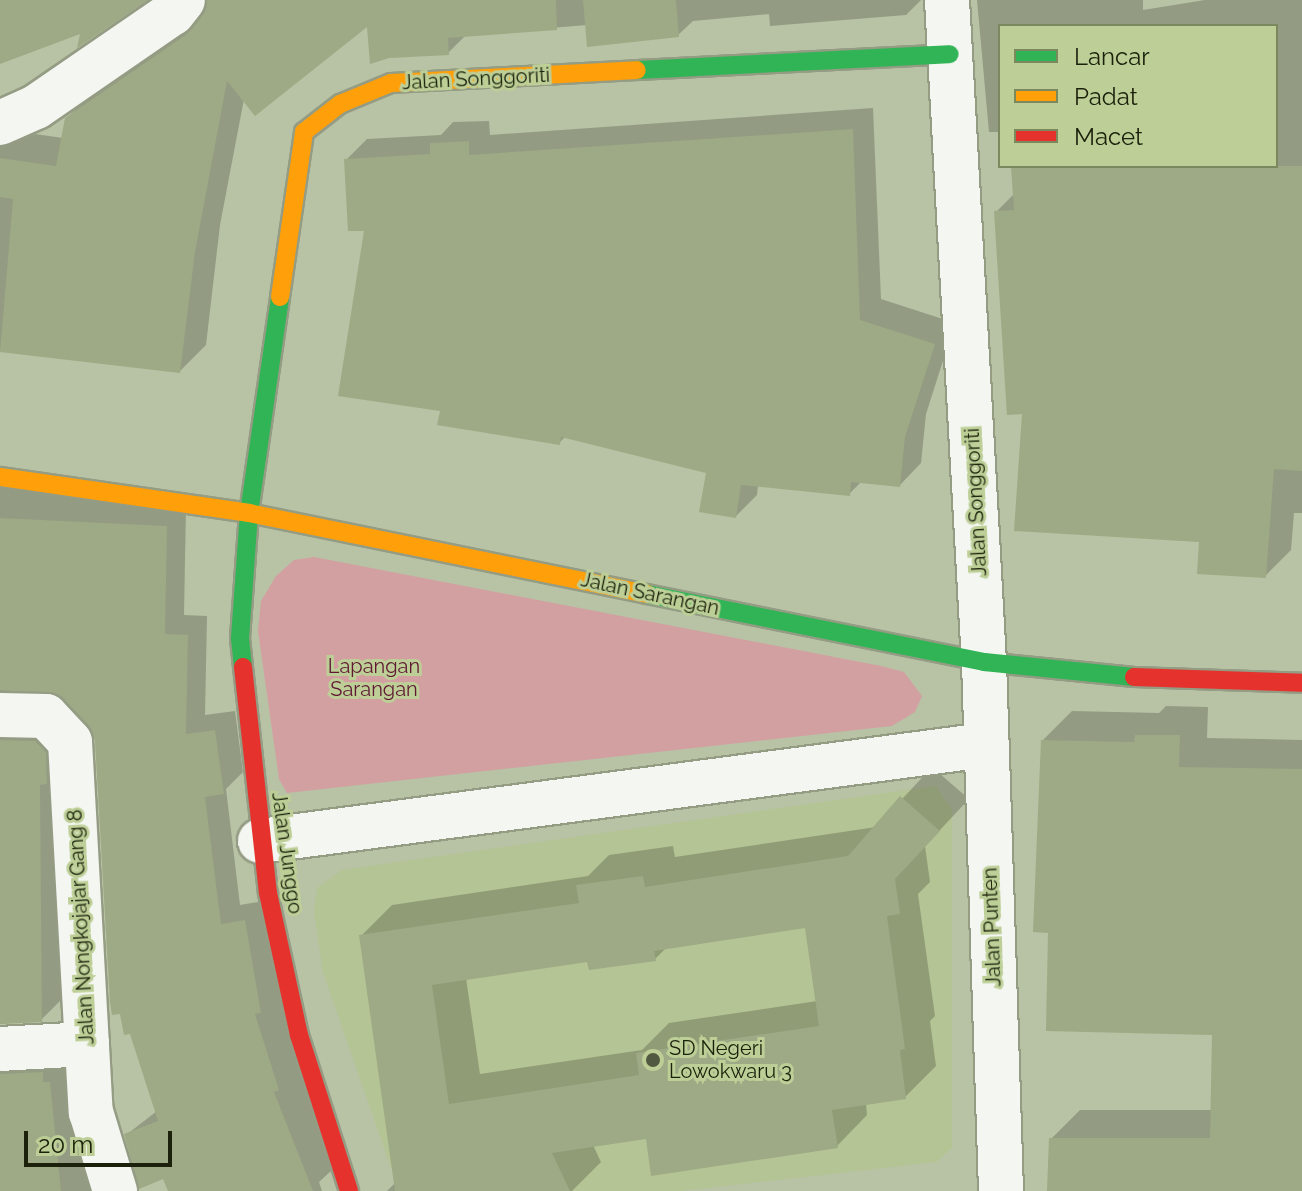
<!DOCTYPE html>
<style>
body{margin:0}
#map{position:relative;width:1302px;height:1191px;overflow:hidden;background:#b8c2a4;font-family:Raleway,sans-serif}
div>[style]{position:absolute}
.built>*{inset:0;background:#b5c494}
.green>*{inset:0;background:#d3a0a2}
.shadow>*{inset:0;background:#0003}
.building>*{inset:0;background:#9ea985}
.roads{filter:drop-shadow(2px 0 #949c84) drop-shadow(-2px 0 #949c84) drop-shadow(0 2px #949c84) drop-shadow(0 -2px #949c84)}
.street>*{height:44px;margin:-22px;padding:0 22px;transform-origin:22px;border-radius:22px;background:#f4f6f1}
.fast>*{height:18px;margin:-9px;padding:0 9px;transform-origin:9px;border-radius:9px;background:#30b455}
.slow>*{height:18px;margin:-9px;padding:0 9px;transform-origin:9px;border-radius:9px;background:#ff9f0a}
.jam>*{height:18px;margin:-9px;padding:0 9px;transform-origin:9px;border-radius:9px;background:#e5322d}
.dots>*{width:22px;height:22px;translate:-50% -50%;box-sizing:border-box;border:4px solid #bdcf97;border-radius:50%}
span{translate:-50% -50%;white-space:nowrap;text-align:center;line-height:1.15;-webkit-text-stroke:6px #bdcf97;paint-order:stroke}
.street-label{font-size:20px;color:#1b210b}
.park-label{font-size:20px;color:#611833}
.poi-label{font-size:20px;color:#1b210b}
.left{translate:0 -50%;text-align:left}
.legend{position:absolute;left:998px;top:24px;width:280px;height:144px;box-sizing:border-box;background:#bdcf97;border:2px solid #7c895f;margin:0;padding:10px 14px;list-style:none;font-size:24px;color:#1b210b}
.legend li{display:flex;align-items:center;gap:16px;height:40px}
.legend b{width:40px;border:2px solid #7c895f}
.scale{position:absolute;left:24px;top:1131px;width:148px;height:36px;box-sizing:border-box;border:4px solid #1b210b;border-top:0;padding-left:10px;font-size:24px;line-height:28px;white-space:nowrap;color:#1b210b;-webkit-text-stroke:6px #bdcf97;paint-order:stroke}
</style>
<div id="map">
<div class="built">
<div style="clip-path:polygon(936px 786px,952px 809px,952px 1148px,936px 1162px,681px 1191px,399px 1191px,323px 972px,314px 912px,317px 888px,342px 870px)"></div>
</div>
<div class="green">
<div style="clip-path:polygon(314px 557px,881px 666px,904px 672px,922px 696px,915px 712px,892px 726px,287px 793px,279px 779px,258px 631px,261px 601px,276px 576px,294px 560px)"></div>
</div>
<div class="shadow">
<div style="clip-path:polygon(222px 0,921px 0,906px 15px,770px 26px,769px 14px,693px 21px,678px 35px,587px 25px,466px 35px,448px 53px,368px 24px,244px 99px,220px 225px,206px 345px,180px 371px,0 350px,0 129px,63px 138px,66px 119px,93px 92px)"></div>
<div style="clip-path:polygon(977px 0,1143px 0,1143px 10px,1205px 0,1302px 0,1302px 513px,1294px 513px,1291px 550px,1265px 576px,1201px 540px,1024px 412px,996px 212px,1015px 193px,1013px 166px,1276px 166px,1276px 26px,1000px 26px,1000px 132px,989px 132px)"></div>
<div style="clip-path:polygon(873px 108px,881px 299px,955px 323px,926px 414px,921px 463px,900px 485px,862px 481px,849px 494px,758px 485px,757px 495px,736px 516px,708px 471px,566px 436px,559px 443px,442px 409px,366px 228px,346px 160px,367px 139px,441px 135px,453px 122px,489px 121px,490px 135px)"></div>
<div style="clip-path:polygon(0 488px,186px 507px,184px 615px,207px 616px,205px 715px,235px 711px,243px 772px,226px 789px,240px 905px,264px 901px,332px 1170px,319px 1182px,322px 1191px,171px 1191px,164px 1176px,126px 1135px,157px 1111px,97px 740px,90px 724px,58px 692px,0 691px)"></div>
<div style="clip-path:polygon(0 704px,55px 722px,61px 1000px,41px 1020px,0 1024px)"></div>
<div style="clip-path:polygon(1166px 706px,1208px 707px,1207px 738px,1302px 740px,1302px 1191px,1049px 1191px,1051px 1139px,1080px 1110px,1212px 1110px,1214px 1034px,1050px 931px,1043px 740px,1072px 711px,1159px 713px)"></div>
<div style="clip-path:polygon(evenodd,932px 767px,969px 799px,925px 846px,930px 882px,918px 894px,935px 1016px,930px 1021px,936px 1066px,905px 1097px,866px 1103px,867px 1115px,837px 1146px,647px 1137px,593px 1145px,601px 1162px,572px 1191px,387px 1191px,396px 1182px,361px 936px,392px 905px,588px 876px,609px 855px,673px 846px,675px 857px,876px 827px,932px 767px,807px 926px,817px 1001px,669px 1023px,642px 1050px,480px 1074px,466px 978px,589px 960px,655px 959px,667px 947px,807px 926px)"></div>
<div style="clip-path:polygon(0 1038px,69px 1063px,77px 1141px,92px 1136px,97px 1191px,0 1191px)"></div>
</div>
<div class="building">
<div style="clip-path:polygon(0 0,148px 0,77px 48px,80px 34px,0 64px)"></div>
<div style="clip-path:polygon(207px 0,556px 0,557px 30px,448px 38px,449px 55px,389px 58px,370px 64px,367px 27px,255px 116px,227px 81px,195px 252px,180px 373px,0 352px,13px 199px,0 197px,0 158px,56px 166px,65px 118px,187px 34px)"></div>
<div style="clip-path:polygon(583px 0,676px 0,679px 37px,587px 47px)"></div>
<div style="clip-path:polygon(853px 129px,860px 320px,935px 344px,905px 437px,900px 487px,851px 482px,850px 496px,741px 485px,736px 518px,699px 512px,706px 473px,561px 437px,560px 445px,437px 425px,440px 411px,338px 396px,364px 231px,348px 231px,344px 159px,430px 154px,430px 143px,469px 141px,469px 155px)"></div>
<div style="clip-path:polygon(1011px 166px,1302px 166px,1302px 471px,1274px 469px,1266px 578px,1197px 574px,1199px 542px,1014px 531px,1022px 414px,1007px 415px,994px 211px,1014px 210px)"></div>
<div style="clip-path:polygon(0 518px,167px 526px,165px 634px,188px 635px,186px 734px,215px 730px,224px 794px,205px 797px,221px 924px,245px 920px,261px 1013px,255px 1014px,279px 1090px,274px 1092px,313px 1191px,168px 1191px,163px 1179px,139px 1189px,124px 1134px,158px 1121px,130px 1034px,124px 1035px,120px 1014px,112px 1015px,110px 1002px,95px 741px,88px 725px,57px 694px,0 690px)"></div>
<div style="clip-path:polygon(1135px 735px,1180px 735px,1179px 767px,1302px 769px,1302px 1191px,1047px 1191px,1049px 1138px,1210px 1138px,1212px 1035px,1046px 1031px,1048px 933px,1033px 932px,1041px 740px,1134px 742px)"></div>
<div style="clip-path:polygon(0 740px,35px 741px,46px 752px,47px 784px,40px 785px,42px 1022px,0 1024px)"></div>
<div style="clip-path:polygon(evenodd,900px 796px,940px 831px,895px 879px,900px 914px,887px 916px,905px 1049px,900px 1050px,906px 1099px,832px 1110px,838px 1148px,651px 1176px,646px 1139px,552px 1153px,570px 1191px,395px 1191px,359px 935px,579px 903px,576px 885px,643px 876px,645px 887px,848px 856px,900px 796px,805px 928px,819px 1026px,636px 1053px,639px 1075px,449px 1104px,432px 985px,587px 962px,589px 970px,656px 961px,654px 951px,805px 928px)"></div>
<div style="clip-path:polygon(43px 1072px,43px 1082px,50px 1082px,61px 1191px,0 1191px,0 1074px)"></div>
</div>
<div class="roads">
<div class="street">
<div style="left:947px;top:0;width:663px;rotate:86.8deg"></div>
<div style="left:984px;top:662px;width:529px;rotate:88.16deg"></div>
<div style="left:0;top:123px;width:39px;rotate:-24deg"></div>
<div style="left:36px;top:107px;width:166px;rotate:-34.5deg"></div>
<div style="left:173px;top:13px;width:16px;rotate:-52deg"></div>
<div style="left:0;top:715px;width:46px;rotate:1.2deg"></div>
<div style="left:46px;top:716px;width:35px;rotate:47deg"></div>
<div style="left:70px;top:742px;width:371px;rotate:86.8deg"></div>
<div style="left:91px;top:1112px;width:83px;rotate:73.1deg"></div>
<div style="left:260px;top:841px;width:731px;rotate:-7.54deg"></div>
<div style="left:0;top:1049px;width:87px;rotate:-3.3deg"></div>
</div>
<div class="fast">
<div style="left:637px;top:70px;width:313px;rotate:-2.9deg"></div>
<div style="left:647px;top:594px;width:344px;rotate:11.4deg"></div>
<div style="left:984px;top:662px;width:151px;rotate:5.7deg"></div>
<div style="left:243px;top:667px;width:29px;rotate:-96deg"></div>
<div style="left:240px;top:638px;width:125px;rotate:-85.9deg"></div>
<div style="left:249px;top:513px;width:218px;rotate:-81.8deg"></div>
</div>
<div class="slow">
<div style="left:280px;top:297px;width:167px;rotate:-81.7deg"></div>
<div style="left:304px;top:132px;width:46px;rotate:-37.9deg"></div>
<div style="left:340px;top:104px;width:55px;rotate:-22.4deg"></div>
<div style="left:391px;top:83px;width:246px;rotate:-3deg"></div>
<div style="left:0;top:477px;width:252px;rotate:8.2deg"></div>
<div style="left:249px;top:513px;width:406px;rotate:11.5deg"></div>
</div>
<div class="jam">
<div style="left:243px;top:667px;width:227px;rotate:83.7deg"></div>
<div style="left:268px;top:893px;width:145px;rotate:77.7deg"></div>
<div style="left:299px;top:1035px;width:164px;rotate:72.2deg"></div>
<div style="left:1134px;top:677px;width:168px;rotate:2deg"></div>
</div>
</div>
<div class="dots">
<div style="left:653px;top:1060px;background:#525941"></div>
</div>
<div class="street-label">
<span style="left:476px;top:79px;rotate:-3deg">Jalan Songgoriti</span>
<span style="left:976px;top:502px;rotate:-93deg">Jalan Songgoriti</span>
<span style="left:650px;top:594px;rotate:12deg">Jalan Sarangan</span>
<span style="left:287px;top:853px;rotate:82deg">Jalan Junggo</span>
<span style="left:81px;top:927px;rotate:-93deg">Jalan Nongkojajar Gang 8</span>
<span style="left:992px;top:927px;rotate:-92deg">Jalan Punten</span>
</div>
<div class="park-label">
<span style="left:374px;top:678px">Lapangan<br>Sarangan</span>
</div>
<div class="poi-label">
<span class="left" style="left:669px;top:1060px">SD Negeri<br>Lowokwaru 3</span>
</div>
<ul class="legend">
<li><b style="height:10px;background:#30b455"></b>Lancar</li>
<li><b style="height:10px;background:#ff9f0a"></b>Padat</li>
<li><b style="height:10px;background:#e5322d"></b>Macet</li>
</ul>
<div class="scale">20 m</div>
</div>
